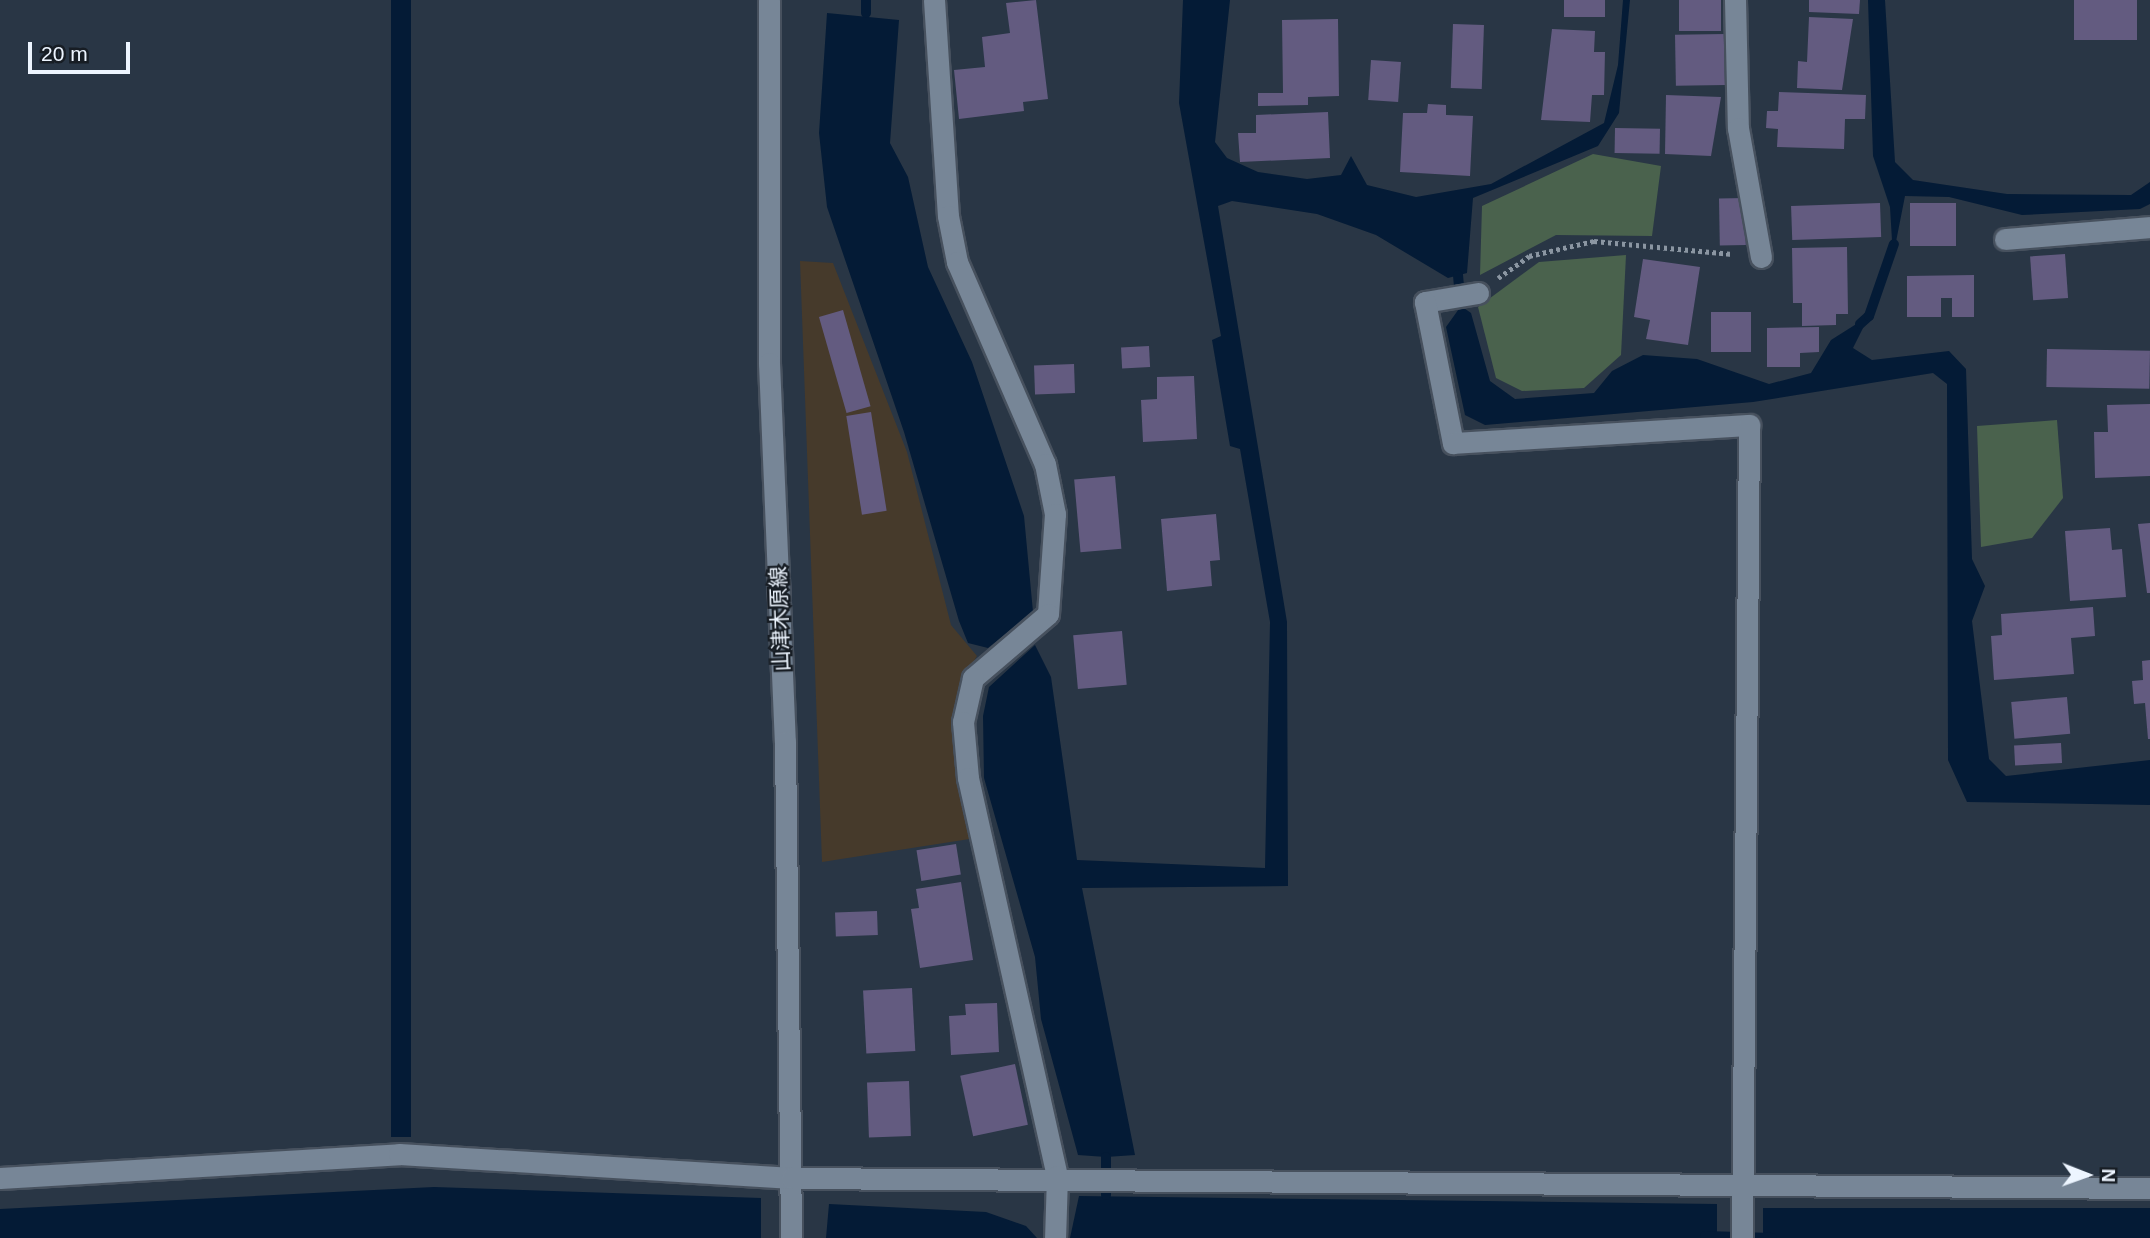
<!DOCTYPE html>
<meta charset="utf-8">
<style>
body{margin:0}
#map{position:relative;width:2150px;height:1238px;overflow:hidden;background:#293645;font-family:Arial,"Noto Sans JP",sans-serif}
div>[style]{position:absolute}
.commercial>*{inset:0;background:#463a2b}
.green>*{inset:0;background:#4a624d}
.water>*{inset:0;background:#041b36;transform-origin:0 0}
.stream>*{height:10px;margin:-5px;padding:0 5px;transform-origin:5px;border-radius:5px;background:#041b36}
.building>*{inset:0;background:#635b80;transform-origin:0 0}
.path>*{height:4.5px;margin-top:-2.25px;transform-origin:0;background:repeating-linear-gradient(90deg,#8b96a2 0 3.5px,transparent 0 7px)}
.roads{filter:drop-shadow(2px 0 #47515e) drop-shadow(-2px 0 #47515e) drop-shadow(0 2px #47515e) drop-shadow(0 -2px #47515e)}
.minor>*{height:21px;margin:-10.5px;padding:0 10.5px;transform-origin:10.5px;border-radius:10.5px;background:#778697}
span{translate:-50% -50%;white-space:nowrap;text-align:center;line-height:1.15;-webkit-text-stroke:5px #171d24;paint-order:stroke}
.street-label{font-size:21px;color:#edf5ff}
.north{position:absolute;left:2052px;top:1140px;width:70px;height:70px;-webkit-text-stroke:5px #171d24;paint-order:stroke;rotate:91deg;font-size:19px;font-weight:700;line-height:28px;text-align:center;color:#edf5ff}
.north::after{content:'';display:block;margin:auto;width:24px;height:32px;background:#edf5ff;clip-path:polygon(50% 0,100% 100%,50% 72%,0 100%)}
.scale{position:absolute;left:28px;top:42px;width:102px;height:32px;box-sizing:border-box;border:4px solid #edf5ff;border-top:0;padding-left:9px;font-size:21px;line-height:24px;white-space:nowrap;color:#edf5ff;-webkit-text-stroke:5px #171d24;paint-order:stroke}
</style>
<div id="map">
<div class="commercial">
<div style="clip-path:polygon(800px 261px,833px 263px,907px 452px,951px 625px,977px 656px,959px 685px,959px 751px,976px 838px,822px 862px)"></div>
</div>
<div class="green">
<div style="clip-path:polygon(1593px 154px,1661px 166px,1652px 236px,1556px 235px,1480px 275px,1482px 206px)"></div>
<div style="clip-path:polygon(1626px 255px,1621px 355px,1584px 388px,1522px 391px,1496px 378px,1478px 307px,1539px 262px)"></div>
<div style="clip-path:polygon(2057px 420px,2063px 498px,2032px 538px,1981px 547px,1977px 426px)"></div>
</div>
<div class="water">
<div style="left:391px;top:0;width:20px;height:1137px"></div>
<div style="clip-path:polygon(1183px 0,1230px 0,1215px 142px,1227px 158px,1258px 172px,1307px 179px,1341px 175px,1351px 156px,1367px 185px,1416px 197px,1491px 184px,1604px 123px,1618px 65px,1623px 0,1630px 0,1619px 113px,1598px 146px,1473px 198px,1467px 273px,1448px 278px,1376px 235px,1317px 214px,1232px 201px,1218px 206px,1287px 622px,1288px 886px,1082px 888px,1135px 1155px,1106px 1157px,1078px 1155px,1041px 1019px,1035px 957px,984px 778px,983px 716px,989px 687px,1035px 645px,1051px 677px,1077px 860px,1265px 868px,1270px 622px,1240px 449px,1230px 446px,1212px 340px,1221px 336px,1179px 103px)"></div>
<div style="clip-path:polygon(1868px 0,1885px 0,1895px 162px,1913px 180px,2007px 194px,2131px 195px,2150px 182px,2150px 204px,2140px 209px,2022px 215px,1949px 197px,1905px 196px,1893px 257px,1890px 207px,1873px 156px)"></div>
<div style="clip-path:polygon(827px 13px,899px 20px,890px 143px,908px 177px,928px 267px,972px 362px,1024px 516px,1033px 612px,988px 648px,968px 643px,959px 621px,904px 432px,827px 207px,819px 133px)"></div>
<div style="clip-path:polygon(1461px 306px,1471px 313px,1490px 381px,1515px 399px,1594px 393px,1612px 371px,1643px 355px,1697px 359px,1769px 384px,1811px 373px,1831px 340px,1869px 316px,1853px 348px,1872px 360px,1949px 351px,1966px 369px,1972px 559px,1985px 586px,1972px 621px,1989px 759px,2006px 776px,2150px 760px,2150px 805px,1967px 802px,1948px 760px,1947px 384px,1933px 373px,1753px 402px,1485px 425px,1465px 415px,1446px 327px)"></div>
<div style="clip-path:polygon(434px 1187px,761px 1198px,761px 1238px,0 1238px,0 1209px)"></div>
<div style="clip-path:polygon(1079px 1196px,1717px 1204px,1717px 1238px,1070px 1238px)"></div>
<div style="clip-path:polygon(829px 1204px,986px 1212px,1026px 1226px,1037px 1238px,826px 1238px)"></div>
<div style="left:1763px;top:1208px;width:387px;height:30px"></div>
</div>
<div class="stream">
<div style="left:866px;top:13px;width:13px;rotate:-90deg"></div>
<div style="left:1458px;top:275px;width:22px;rotate:85deg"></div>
<div style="left:1860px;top:324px;width:12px;rotate:-42deg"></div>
<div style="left:1869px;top:316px;width:76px;rotate:-70.9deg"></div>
<div style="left:1106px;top:1157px;width:38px;rotate:90deg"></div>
<div style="left:1705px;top:1236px;width:67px;rotate:1.7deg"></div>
</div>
<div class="building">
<div style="clip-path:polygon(1036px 0,1048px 99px,1023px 102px,1024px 111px,959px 119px,954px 70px,985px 67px,982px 37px,1010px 33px,1006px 3px)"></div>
<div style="left:1564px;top:0;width:41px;height:17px"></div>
<div style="left:1679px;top:0;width:42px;height:31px"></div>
<div style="clip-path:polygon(1809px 0,1860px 0,1859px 14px,1809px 12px)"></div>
<div style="left:2074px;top:0;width:63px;height:40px"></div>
<div style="clip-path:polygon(1809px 17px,1853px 19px,1842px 90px,1797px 88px,1798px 61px,1807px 62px)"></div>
<div style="clip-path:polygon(1338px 19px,1339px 96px,1308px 97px,1308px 105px,1258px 106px,1258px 93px,1283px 93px,1282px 20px)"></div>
<div style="left:1453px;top:24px;width:31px;height:64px;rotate:2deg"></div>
<div style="clip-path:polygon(1552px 29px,1595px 31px,1594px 52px,1605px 52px,1604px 95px,1592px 95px,1590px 122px,1541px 120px)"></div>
<div style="left:1725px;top:34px;width:51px;height:50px;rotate:89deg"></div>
<div style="left:1371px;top:60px;width:30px;height:40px;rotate:4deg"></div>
<div style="clip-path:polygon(1779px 92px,1866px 95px,1865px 119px,1845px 119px,1844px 149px,1777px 147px,1778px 129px,1766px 128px,1767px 111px,1778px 111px)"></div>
<div style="clip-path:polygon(1666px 95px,1721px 97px,1711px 156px,1665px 154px)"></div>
<div style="clip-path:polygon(1428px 104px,1446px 105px,1446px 115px,1473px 116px,1470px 176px,1400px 172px,1403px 113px,1427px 113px)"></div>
<div style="clip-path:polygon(1328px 112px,1330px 158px,1240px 162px,1238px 133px,1256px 133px,1256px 115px)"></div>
<div style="left:1615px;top:128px;width:45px;height:25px;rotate:1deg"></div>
<div style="left:1745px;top:198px;width:47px;height:26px;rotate:89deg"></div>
<div style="left:1880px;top:203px;width:34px;height:89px;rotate:88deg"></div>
<div style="left:1956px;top:203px;width:43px;height:46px;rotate:90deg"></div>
<div style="clip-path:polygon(1847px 247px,1848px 314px,1836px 314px,1836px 325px,1802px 326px,1802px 303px,1793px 303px,1792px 248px)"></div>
<div style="left:2065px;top:254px;width:44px;height:35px;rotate:86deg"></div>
<div style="clip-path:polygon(1643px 259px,1700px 267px,1688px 345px,1646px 339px,1650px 320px,1634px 317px)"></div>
<div style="clip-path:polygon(1974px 275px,1974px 317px,1952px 317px,1952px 298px,1941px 298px,1941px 317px,1907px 317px,1907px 276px)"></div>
<div style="left:843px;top:310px;width:100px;height:25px;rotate:74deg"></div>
<div style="left:1711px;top:312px;width:40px;height:40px"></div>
<div style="clip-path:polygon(1819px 327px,1819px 352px,1800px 353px,1800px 367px,1767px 367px,1767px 328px)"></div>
<div style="left:1149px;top:346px;width:21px;height:28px;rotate:87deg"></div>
<div style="left:2047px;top:349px;width:103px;height:38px;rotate:1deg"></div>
<div style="left:1074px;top:364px;width:29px;height:40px;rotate:88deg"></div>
<div style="clip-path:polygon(1194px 376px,1197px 439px,1143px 442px,1141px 400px,1157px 399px,1157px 377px)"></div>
<div style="clip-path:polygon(2150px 404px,2150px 476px,2095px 478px,2094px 432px,2108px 432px,2107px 405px)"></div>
<div style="left:871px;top:412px;width:100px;height:25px;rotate:81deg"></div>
<div style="left:1115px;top:476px;width:73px;height:41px;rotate:85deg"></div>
<div style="clip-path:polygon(1216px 514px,1220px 560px,1210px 561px,1212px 586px,1167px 591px,1161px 519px)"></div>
<div style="clip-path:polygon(2150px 523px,2150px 593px,2147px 593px,2138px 524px)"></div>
<div style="clip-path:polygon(2110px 528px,2112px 550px,2122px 549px,2126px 597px,2070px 601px,2065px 531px)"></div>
<div style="clip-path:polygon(2093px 607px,2095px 636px,2071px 638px,2074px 674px,1994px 680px,1991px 636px,2002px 635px,2001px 614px)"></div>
<div style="left:1122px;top:631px;width:54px;height:49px;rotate:85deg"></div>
<div style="clip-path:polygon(2150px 660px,2150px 739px,2148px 739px,2145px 703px,2134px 704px,2132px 681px,2143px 680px,2142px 661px)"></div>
<div style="left:2067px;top:697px;width:37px;height:56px;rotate:85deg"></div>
<div style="left:2061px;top:743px;width:20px;height:47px;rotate:87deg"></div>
<div style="left:956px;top:844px;width:31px;height:40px;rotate:81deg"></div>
<div style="clip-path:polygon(961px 882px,973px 960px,920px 968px,911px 909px,919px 908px,916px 889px)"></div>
<div style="left:877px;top:911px;width:24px;height:42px;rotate:88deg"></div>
<div style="left:912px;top:988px;width:63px;height:49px;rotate:87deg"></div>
<div style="clip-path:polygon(997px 1003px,999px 1052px,951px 1055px,949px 1016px,966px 1015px,965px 1004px)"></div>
<div style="left:1015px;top:1064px;width:62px;height:56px;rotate:78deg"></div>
<div style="left:909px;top:1081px;width:55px;height:42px;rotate:88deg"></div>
</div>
<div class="path">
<div style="left:1498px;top:278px;width:38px;rotate:-35deg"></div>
<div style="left:1529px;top:256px;width:67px;rotate:-13deg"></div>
<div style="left:1594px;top:241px;width:139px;rotate:5.4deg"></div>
</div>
<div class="roads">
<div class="minor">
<div style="left:769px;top:0;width:363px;rotate:90deg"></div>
<div style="left:769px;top:363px;width:379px;rotate:87.6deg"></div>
<div style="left:785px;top:742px;width:496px;rotate:89.3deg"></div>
<div style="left:934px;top:0;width:216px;rotate:86.3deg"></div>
<div style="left:948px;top:216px;width:47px;rotate:78.9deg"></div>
<div style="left:957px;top:262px;width:220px;rotate:66.5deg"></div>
<div style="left:1045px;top:464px;width:51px;rotate:78.7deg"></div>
<div style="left:1055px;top:514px;width:100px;rotate:94deg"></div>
<div style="left:1048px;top:614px;width:99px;rotate:139.5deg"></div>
<div style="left:973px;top:678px;width:45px;rotate:102.8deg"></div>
<div style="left:963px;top:722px;width:56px;rotate:84.9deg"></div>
<div style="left:968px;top:778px;width:408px;rotate:77.4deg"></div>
<div style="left:1057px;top:1176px;width:62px;rotate:91.8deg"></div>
<div style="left:1735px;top:0;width:128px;rotate:88.7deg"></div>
<div style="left:1738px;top:128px;width:131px;rotate:79.9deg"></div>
<div style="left:2005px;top:239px;width:145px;rotate:-4.7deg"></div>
<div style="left:1478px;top:293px;width:54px;rotate:170.4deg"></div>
<div style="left:1425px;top:302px;width:144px;rotate:78.8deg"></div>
<div style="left:1453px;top:443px;width:297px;rotate:-3.5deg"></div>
<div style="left:1749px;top:425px;width:813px;rotate:90.49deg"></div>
<div style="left:0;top:1178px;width:400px;rotate:-3.4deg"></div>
<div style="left:399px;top:1154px;width:394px;rotate:3.5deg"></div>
<div style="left:792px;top:1178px;width:1358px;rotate:0.42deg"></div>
</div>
</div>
<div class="street-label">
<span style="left:780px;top:619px;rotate:-92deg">山津木原線</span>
</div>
<div class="north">N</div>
<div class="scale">20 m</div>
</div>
